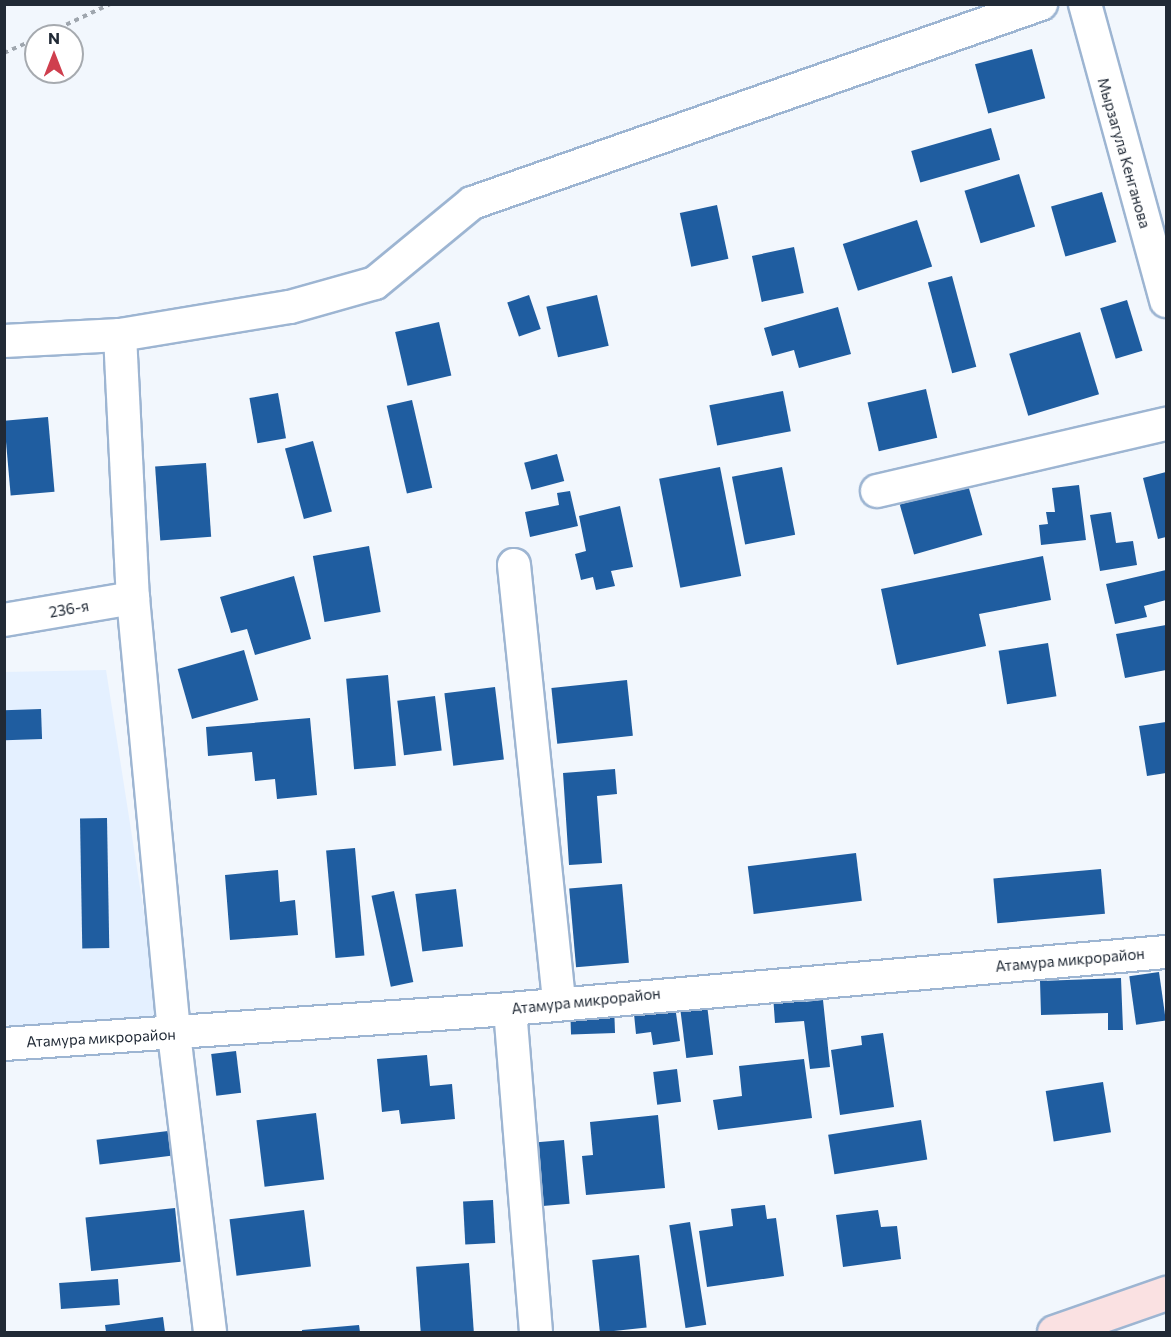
<!DOCTYPE html>
<meta charset="utf-8">
<style>
body{margin:0}
#map{position:relative;width:1171px;height:1337px;overflow:hidden;background:#f2f7fd;font-family:Commissioner,sans-serif}
div>[style]{position:absolute}
.built>*{inset:0;background:#e4f0ff}
.building>*{inset:0;background:#1f5da0;transform-origin:0 0}
.path>*{height:4px;margin-top:-2px;transform-origin:0;background:repeating-linear-gradient(90deg,#9fa6ae 0 4.5px,transparent 0 9px)}
.roads{filter:drop-shadow(2px 0 #9db5d2) drop-shadow(-2px 0 #9db5d2) drop-shadow(0 2px #9db5d2) drop-shadow(0 -2px #9db5d2)}
.street>*{height:32px;margin:-16px;padding:0 16px;transform-origin:16px;border-radius:16px;background:#fff}
.secondary>*{height:33px;margin:-16.5px;padding:0 16.5px;transform-origin:16.5px;border-radius:16.5px;background:#fae1e2}
span{translate:-50% -50%;white-space:nowrap;text-align:center;line-height:1.15;-webkit-text-stroke:6px #fff;paint-order:stroke}
.street-label{font-size:15px;color:#212a36}
.frame{position:absolute;inset:0;border:6px solid #212a36;pointer-events:none}
.north{position:absolute;left:24px;top:24px;width:60px;height:60px;box-sizing:border-box;background:#fff;border:2px solid #a6aaaf;border-radius:50%;rotate:0deg;font-size:16px;font-weight:700;line-height:24px;text-align:center;color:#212a36}
.north::after{content:'';display:block;margin:auto;width:21px;height:27px;background:#cf3f4e;clip-path:polygon(50% 0,100% 100%,50% 72%,0 100%)}
</style>
<div id="map">
<div class="built">
<div style="clip-path:polygon(106px 670px,162px 1028px,5px 1025px,4px 672px)"></div>
</div>
<div class="building">
<div style="left:1032px;top:49px;width:51px;height:59px;rotate:75deg"></div>
<div style="left:991px;top:128px;width:33px;height:83px;rotate:74deg"></div>
<div style="left:1019px;top:174px;width:55px;height:57px;rotate:73deg"></div>
<div style="left:1102px;top:192px;width:52px;height:53px;rotate:74deg"></div>
<div style="left:717px;top:205px;width:55px;height:38px;rotate:78deg"></div>
<div style="left:917px;top:220px;width:49px;height:78px;rotate:72deg"></div>
<div style="left:794px;top:247px;width:47px;height:43px;rotate:78deg"></div>
<div style="left:952px;top:276px;width:94px;height:25px;rotate:75deg"></div>
<div style="left:529px;top:295px;width:36px;height:23px;rotate:71deg"></div>
<div style="left:597px;top:295px;width:52px;height:52px;rotate:77deg"></div>
<div style="left:1127px;top:300px;width:53px;height:28px;rotate:73deg"></div>
<div style="clip-path:polygon(838px 307px,851px 354px,799px 368px,794px 350px,772px 356px,764px 328px)"></div>
<div style="left:439px;top:322px;width:55px;height:45px;rotate:77deg"></div>
<div style="left:1080px;top:332px;width:65px;height:74px;rotate:73deg"></div>
<div style="left:926px;top:389px;width:50px;height:60px;rotate:77deg"></div>
<div style="left:783px;top:391px;width:41px;height:75px;rotate:79deg"></div>
<div style="left:278px;top:393px;width:46px;height:29px;rotate:80deg"></div>
<div style="left:412px;top:400px;width:90px;height:26px;rotate:77deg"></div>
<div style="left:48px;top:417px;width:75px;height:44px;rotate:85deg"></div>
<div style="left:313px;top:441px;width:73px;height:29px;rotate:75deg"></div>
<div style="left:557px;top:454px;width:28px;height:34px;rotate:75deg"></div>
<div style="left:206px;top:463px;width:74px;height:51px;rotate:86deg"></div>
<div style="left:720px;top:467px;width:111px;height:62px;rotate:79deg"></div>
<div style="left:782px;top:467px;width:69px;height:51px;rotate:79deg"></div>
<div style="clip-path:polygon(1166px 472px,1166px 537px,1158px 539px,1143px 478px)"></div>
<div style="left:968px;top:485px;width:52px;height:71px;rotate:74deg"></div>
<div style="clip-path:polygon(1079px 485px,1086px 540px,1041px 545px,1039px 525px,1048px 524px,1046px 512px,1055px 512px,1052px 488px)"></div>
<div style="clip-path:polygon(570px 491px,578px 526px,530px 537px,525px 512px,559px 505px,557px 493px)"></div>
<div style="clip-path:polygon(620px 506px,633px 567px,611px 571px,615px 586px,596px 590px,593px 577px,581px 580px,575px 554px,586px 551px,579px 516px)"></div>
<div style="clip-path:polygon(1111px 512px,1116px 543px,1133px 541px,1137px 565px,1100px 571px,1090px 515px)"></div>
<div style="left:369px;top:546px;width:67px;height:57px;rotate:80deg"></div>
<div style="clip-path:polygon(1043px 556px,1051px 600px,979px 614px,986px 646px,897px 665px,881px 589px)"></div>
<div style="clip-path:polygon(1166px 570px,1166px 600px,1144px 606px,1147px 617px,1115px 624px,1106px 584px)"></div>
<div style="clip-path:polygon(294px 576px,311px 639px,255px 655px,247px 629px,231px 633px,220px 597px)"></div>
<div style="clip-path:polygon(1166px 625px,1166px 670px,1125px 678px,1116px 634px)"></div>
<div style="left:1048px;top:643px;width:54px;height:50px;rotate:81deg"></div>
<div style="left:244px;top:650px;width:52px;height:69px;rotate:74deg"></div>
<div style="left:388px;top:675px;width:91px;height:42px;rotate:85deg"></div>
<div style="left:627px;top:680px;width:56px;height:76px;rotate:84deg"></div>
<div style="left:495px;top:687px;width:73px;height:51px;rotate:83deg"></div>
<div style="left:435px;top:696px;width:55px;height:38px;rotate:83deg"></div>
<div style="left:41px;top:709px;width:30px;height:37px;rotate:88deg"></div>
<div style="clip-path:polygon(310px 718px,317px 795px,277px 799px,275px 779px,255px 781px,252px 752px,208px 756px,206px 727px)"></div>
<div style="clip-path:polygon(1166px 722px,1166px 773px,1147px 776px,1139px 726px)"></div>
<div style="clip-path:polygon(615px 769px,617px 794px,597px 796px,602px 863px,569px 865px,563px 773px)"></div>
<div style="left:107px;top:818px;width:130px;height:27px;rotate:89deg"></div>
<div style="left:355px;top:848px;width:108px;height:29px;rotate:85deg"></div>
<div style="left:856px;top:853px;width:48px;height:109px;rotate:83deg"></div>
<div style="left:1101px;top:869px;width:45px;height:108px;rotate:85deg"></div>
<div style="clip-path:polygon(278px 870px,280px 902px,295px 900px,298px 935px,230px 940px,225px 875px)"></div>
<div style="left:622px;top:884px;width:79px;height:53px;rotate:85deg"></div>
<div style="left:456px;top:889px;width:58px;height:41px;rotate:83deg"></div>
<div style="left:394px;top:891px;width:93px;height:23px;rotate:78deg"></div>
<div style="left:1159px;top:972px;width:49px;height:30px;rotate:82deg"></div>
<div style="clip-path:polygon(1121px 978px,1123px 1030px,1108px 1030px,1108px 1013px,1041px 1015px,1040px 981px)"></div>
<div style="clip-path:polygon(803px 993px,804px 1002px,823px 1000px,830px 1067px,810px 1069px,804px 1021px,775px 1023px,773px 995px)"></div>
<div style="clip-path:polygon(674px 999px,680px 1041px,653px 1045px,651px 1032px,636px 1034px,633px 1004px)"></div>
<div style="left:614px;top:1004px;width:29px;height:44px;rotate:88deg"></div>
<div style="left:707px;top:1005px;width:50px;height:27px;rotate:83deg"></div>
<div style="clip-path:polygon(883px 1033px,894px 1107px,840px 1115px,831px 1050px,862px 1045px,861px 1036px)"></div>
<div style="left:236px;top:1051px;width:42px;height:25px;rotate:83deg"></div>
<div style="clip-path:polygon(427px 1055px,430px 1086px,452px 1084px,455px 1119px,401px 1124px,399px 1110px,382px 1112px,377px 1059px)"></div>
<div style="clip-path:polygon(804px 1059px,812px 1118px,718px 1130px,713px 1100px,742px 1096px,739px 1066px)"></div>
<div style="left:677px;top:1069px;width:33px;height:24px;rotate:83deg"></div>
<div style="left:1103px;top:1082px;width:51px;height:58px;rotate:81deg"></div>
<div style="left:316px;top:1113px;width:67px;height:60px;rotate:83deg"></div>
<div style="clip-path:polygon(658px 1115px,665px 1188px,586px 1195px,582px 1156px,593px 1155px,590px 1122px)"></div>
<div style="left:921px;top:1120px;width:40px;height:94px;rotate:81deg"></div>
<div style="left:168px;top:1131px;width:25px;height:72px;rotate:83deg"></div>
<div style="left:564px;top:1140px;width:64px;height:27px;rotate:85deg"></div>
<div style="left:493px;top:1200px;width:43px;height:30px;rotate:87deg"></div>
<div style="clip-path:polygon(765px 1205px,767px 1219px,776px 1218px,784px 1276px,707px 1287px,699px 1231px,733px 1226px,731px 1209px)"></div>
<div style="left:175px;top:1208px;width:54px;height:90px;rotate:84deg"></div>
<div style="left:304px;top:1210px;width:57px;height:75px;rotate:83deg"></div>
<div style="clip-path:polygon(878px 1210px,881px 1227px,897px 1226px,901px 1259px,843px 1267px,836px 1215px)"></div>
<div style="left:690px;top:1222px;width:104px;height:21px;rotate:81deg"></div>
<div style="left:639px;top:1255px;width:73px;height:47px;rotate:84deg"></div>
<div style="left:469px;top:1263px;width:69px;height:53px;rotate:86deg"></div>
<div style="left:118px;top:1279px;width:26px;height:59px;rotate:86deg"></div>
<div style="clip-path:polygon(163px 1317px,165px 1332px,106px 1332px,105px 1325px)"></div>
<div style="clip-path:polygon(359px 1325px,360px 1332px,302px 1332px,302px 1330px)"></div>
</div>
<div class="path">
<div style="left:42px;top:36px;width:75px;rotate:-25.2deg"></div>
<div style="left:4px;top:53px;width:35px;rotate:-24deg"></div>
</div>
<div class="roads">
<div class="street">
<div style="left:1085px;top:4px;width:308px;rotate:74.7deg"></div>
<div style="left:120px;top:335px;width:263px;rotate:87.2deg"></div>
<div style="left:133px;top:598px;width:438px;rotate:84.6deg"></div>
<div style="left:174px;top:1034px;width:300px;rotate:83.1deg"></div>
<div style="left:4px;top:341px;width:116px;rotate:-3deg"></div>
<div style="left:120px;top:335px;width:172px;rotate:-9.4deg"></div>
<div style="left:290px;top:307px;width:88px;rotate:-15.8deg"></div>
<div style="left:375px;top:283px;width:126px;rotate:-39.5deg"></div>
<div style="left:472px;top:203px;width:603px;rotate:-19.28deg"></div>
<div style="left:877px;top:491px;width:297px;rotate:-13.1deg"></div>
<div style="left:514px;top:565px;width:439px;rotate:84.1deg"></div>
<div style="left:4px;top:620px;width:131px;rotate:-9.7deg"></div>
<div style="left:510px;top:1009px;width:324px;rotate:85.4deg"></div>
<div style="left:4px;top:1044px;width:507px;rotate:-3.96deg"></div>
<div style="left:510px;top:1009px;width:658px;rotate:-4.97deg"></div>
</div>
<div class="secondary">
<div style="left:1054px;top:1332px;width:119px;rotate:-19.2deg"></div>
</div>
</div>
<div class="street-label">
<span style="left:1124px;top:153px;rotate:74deg">Мырзагула Кенганова</span>
<span style="left:69px;top:609px;rotate:-10deg">236-я</span>
<span style="left:1070px;top:960px;rotate:-5deg">Атамура микрорайон</span>
<span style="left:586px;top:1001px;rotate:-6deg">Атамура микрорайон</span>
<span style="left:101px;top:1038px;rotate:-3deg">Атамура микрорайон</span>
</div>
<div class="frame"></div>
<div class="north">N</div>
</div>
